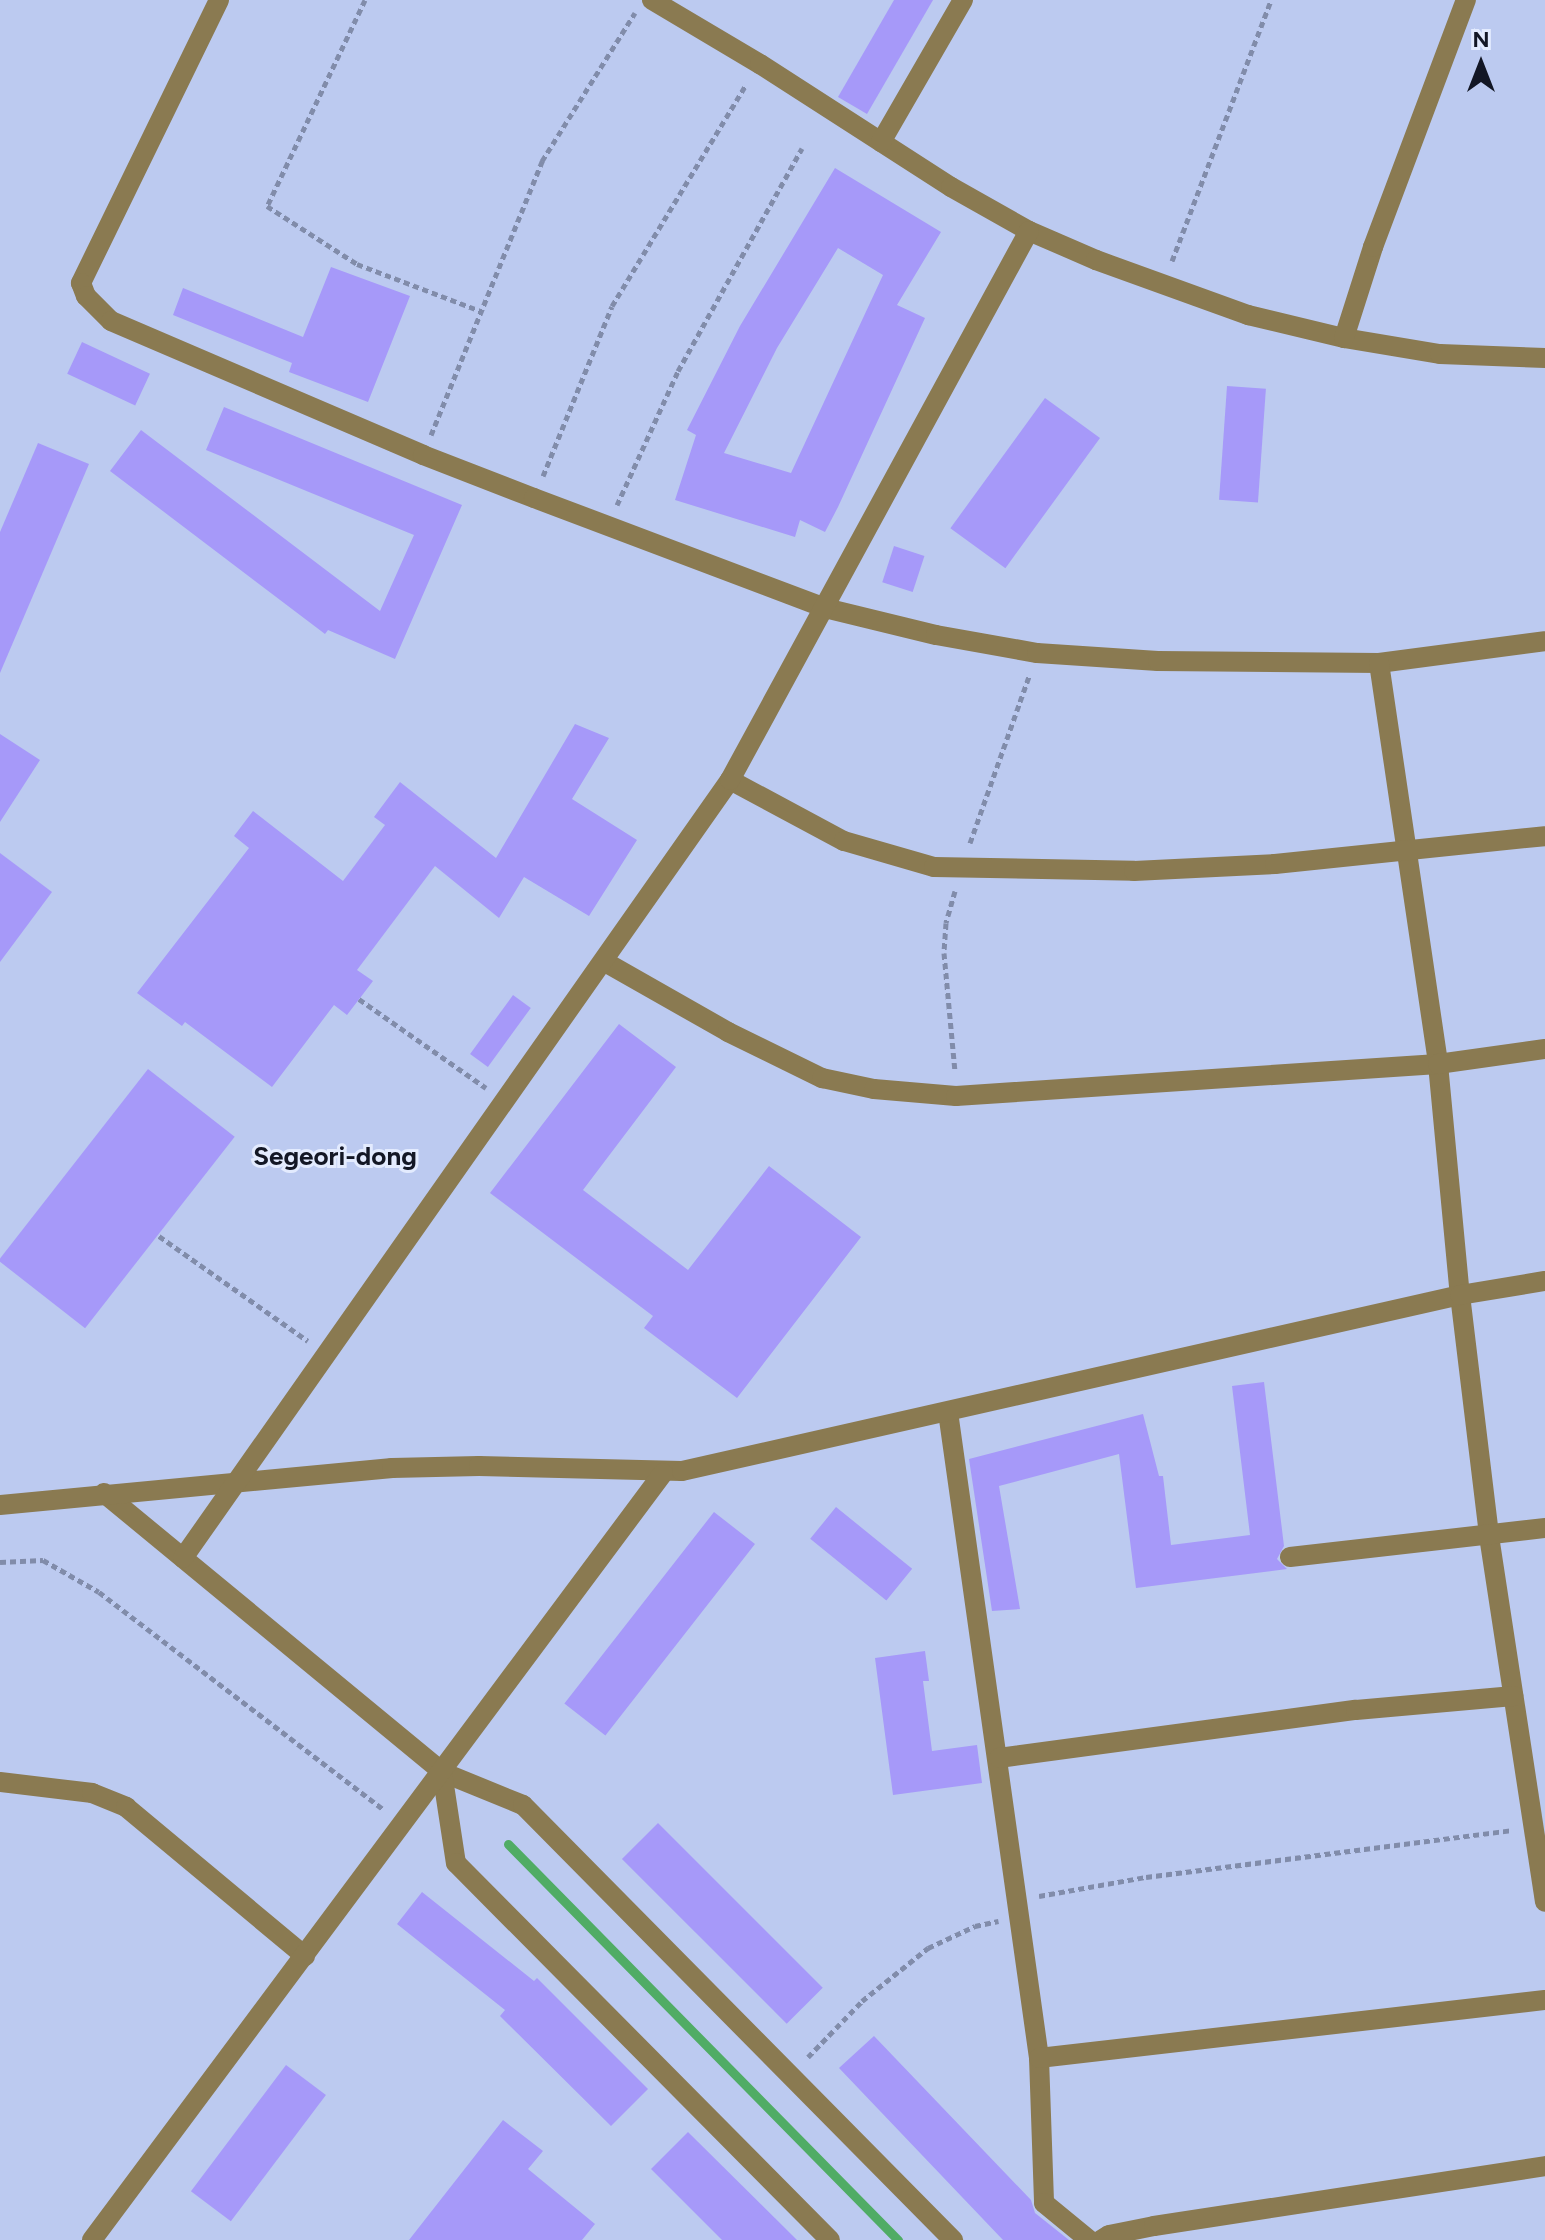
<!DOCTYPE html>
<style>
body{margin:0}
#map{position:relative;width:1545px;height:2240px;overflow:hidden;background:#bccaf0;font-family:Figtree,sans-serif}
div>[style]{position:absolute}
.stream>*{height:9px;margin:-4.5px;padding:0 4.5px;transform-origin:4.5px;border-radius:4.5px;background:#50ac65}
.building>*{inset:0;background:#a699f9;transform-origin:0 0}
.path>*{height:5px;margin-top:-2.5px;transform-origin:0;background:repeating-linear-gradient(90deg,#818caa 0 6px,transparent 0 10px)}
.minor>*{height:20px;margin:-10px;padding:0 10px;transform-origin:10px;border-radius:10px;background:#8a7a51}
span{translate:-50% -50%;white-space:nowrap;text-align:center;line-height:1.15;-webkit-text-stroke:6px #e3ebfe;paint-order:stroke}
.neighbourhood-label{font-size:26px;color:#131725;font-weight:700}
.north{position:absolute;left:1441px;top:24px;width:80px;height:80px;-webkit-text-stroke:6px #e3ebfe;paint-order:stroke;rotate:0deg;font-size:22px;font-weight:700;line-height:32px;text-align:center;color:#131725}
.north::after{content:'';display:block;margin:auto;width:28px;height:36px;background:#131725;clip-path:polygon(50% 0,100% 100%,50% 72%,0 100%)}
</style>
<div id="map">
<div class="stream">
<div style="left:508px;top:1844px;width:556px;rotate:45.44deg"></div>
</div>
<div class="building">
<div style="clip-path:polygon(894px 0,933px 0,867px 114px,838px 97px)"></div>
<div style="clip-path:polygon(evenodd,835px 168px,941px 232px,897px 305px,925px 318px,838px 507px,825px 532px,800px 520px,795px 537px,675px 500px,696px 435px,687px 430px,740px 326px,835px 168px,838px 248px,883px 275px,791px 473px,724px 453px,777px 348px,838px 248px)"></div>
<div style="clip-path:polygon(331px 267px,410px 296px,368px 402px,289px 372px,292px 363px,173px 315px,183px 288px,303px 337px)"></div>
<div style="left:82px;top:342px;width:75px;height:35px;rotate:25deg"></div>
<div style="left:1227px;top:386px;width:39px;height:114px;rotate:4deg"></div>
<div style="left:1045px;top:398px;width:68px;height:161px;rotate:36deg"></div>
<div style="clip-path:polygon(224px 407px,462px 505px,395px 659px,328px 630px,325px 634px,110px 471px,141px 430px,380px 611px,414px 535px,206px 450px)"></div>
<div style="clip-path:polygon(38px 443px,89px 464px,0 673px,0 532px)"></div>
<div style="left:894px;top:546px;width:32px;height:38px;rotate:18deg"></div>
<div style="clip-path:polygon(575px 724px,609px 738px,572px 799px,637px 840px,589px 916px,524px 877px,499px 918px,435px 866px,357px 970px,373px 981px,347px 1015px,334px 1005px,272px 1087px,185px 1022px,182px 1026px,137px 993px,249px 848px,234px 836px,253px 811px,343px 881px,385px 825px,374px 817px,400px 782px,496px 858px)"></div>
<div style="clip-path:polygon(0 734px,40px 760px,0 822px)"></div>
<div style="clip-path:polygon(0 853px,52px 892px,0 962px)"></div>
<div style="left:513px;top:995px;width:22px;height:73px;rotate:36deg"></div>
<div style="clip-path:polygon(619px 1024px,676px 1067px,583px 1190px,688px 1270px,769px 1166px,861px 1237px,737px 1398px,644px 1328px,653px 1316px,490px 1193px)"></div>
<div style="left:148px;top:1069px;width:110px;height:243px;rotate:38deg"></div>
<div style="clip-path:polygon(1264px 1382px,1284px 1546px,1277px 1559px,1287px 1569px,1136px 1588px,1119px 1454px,999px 1486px,1020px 1609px,992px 1611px,969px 1459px,1143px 1414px,1159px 1476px,1163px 1476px,1171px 1545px,1250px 1535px,1232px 1386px)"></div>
<div style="left:836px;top:1507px;width:98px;height:41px;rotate:39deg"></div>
<div style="left:714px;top:1512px;width:52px;height:243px;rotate:38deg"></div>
<div style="clip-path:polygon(925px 1651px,929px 1681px,923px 1681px,932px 1751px,977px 1745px,982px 1783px,893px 1795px,875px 1658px)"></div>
<div style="left:658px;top:1823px;width:233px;height:51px;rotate:45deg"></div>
<div style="clip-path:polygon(422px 1892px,534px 1981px,537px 1978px,648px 2089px,611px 2126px,500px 2016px,505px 2010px,397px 1924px)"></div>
<div style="clip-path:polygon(874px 2036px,1031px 2200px,1035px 2213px,1069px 2240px,1003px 2240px,839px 2068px)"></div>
<div style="left:286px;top:2065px;width:50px;height:158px;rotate:37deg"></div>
<div style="clip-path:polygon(503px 2120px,543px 2151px,528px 2169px,595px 2224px,582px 2240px,409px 2240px)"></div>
<div style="clip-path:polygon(688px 2132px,797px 2240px,722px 2240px,651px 2169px)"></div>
</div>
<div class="path">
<div style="left:365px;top:0;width:228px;rotate:115.4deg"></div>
<div style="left:267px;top:206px;width:107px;rotate:32.8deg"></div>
<div style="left:357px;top:264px;width:133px;rotate:20.8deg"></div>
<div style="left:1172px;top:261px;width:279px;rotate:-69.2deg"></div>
<div style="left:431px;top:435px;width:296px;rotate:-67.9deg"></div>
<div style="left:542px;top:161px;width:175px;rotate:-57.9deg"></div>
<div style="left:543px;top:476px;width:183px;rotate:-67.9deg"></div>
<div style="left:612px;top:306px;width:258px;rotate:-58.8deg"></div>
<div style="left:617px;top:505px;width:147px;rotate:-65.5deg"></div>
<div style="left:678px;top:371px;width:255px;rotate:-60.9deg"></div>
<div style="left:970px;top:843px;width:177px;rotate:-70.5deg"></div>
<div style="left:955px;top:891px;width:33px;rotate:106deg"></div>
<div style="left:946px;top:923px;width:30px;rotate:94deg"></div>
<div style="left:944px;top:953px;width:119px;rotate:84.7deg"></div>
<div style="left:359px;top:999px;width:155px;rotate:35deg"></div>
<div style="left:159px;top:1236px;width:182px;rotate:35.2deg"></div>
<div style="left:0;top:1562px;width:43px;rotate:-2.7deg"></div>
<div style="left:43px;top:1560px;width:64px;rotate:29.7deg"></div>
<div style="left:99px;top:1592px;width:359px;rotate:37.4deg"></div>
<div style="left:1039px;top:1896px;width:109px;rotate:-10.1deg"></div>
<div style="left:1146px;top:1877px;width:369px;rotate:-7.3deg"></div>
<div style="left:808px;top:2057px;width:78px;rotate:-46deg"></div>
<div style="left:862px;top:2001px;width:85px;rotate:-38.8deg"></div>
<div style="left:928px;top:1948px;width:52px;rotate:-25.1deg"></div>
<div style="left:975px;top:1926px;width:24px;rotate:-12deg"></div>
</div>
<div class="minor">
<div style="left:219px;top:0;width:315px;rotate:116deg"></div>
<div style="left:81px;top:283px;width:14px;rotate:69deg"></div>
<div style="left:86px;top:296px;width:35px;rotate:45deg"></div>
<div style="left:111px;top:321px;width:340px;rotate:23.2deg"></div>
<div style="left:423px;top:455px;width:119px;rotate:21.2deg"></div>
<div style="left:534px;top:498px;width:311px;rotate:20.7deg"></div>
<div style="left:825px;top:608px;width:114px;rotate:13.7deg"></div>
<div style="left:936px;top:635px;width:103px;rotate:10.1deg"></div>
<div style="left:1037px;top:653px;width:121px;rotate:3.8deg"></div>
<div style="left:1158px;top:661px;width:221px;rotate:0.5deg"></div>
<div style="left:1379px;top:663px;width:167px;rotate:-7.5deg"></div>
<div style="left:652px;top:0;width:126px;rotate:30.7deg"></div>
<div style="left:760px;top:64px;width:227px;rotate:32.8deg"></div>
<div style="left:951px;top:187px;width:90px;rotate:29.4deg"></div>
<div style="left:1029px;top:231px;width:73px;rotate:23.4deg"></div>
<div style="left:1096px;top:260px;width:162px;rotate:19.9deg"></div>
<div style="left:1248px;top:315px;width:99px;rotate:13.5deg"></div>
<div style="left:1344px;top:338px;width:97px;rotate:9.5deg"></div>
<div style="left:1440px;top:354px;width:105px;rotate:2.2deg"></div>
<div style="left:881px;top:142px;width:164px;rotate:-60deg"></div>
<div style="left:1344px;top:338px;width:96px;rotate:-72.3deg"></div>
<div style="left:1373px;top:247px;width:264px;rotate:-69.4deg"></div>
<div style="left:1379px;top:663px;width:405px;rotate:81.6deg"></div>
<div style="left:1438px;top:1064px;width:232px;rotate:84.6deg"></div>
<div style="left:1460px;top:1295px;width:243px;rotate:83.1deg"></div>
<div style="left:1489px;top:1536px;width:370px;rotate:81.3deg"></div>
<div style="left:730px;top:780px;width:129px;rotate:28.2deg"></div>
<div style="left:844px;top:841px;width:94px;rotate:16.1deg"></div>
<div style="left:934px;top:867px;width:200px;rotate:1.1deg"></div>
<div style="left:1134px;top:871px;width:141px;rotate:-2.8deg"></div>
<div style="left:1275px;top:864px;width:271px;rotate:-5.9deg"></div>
<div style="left:605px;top:962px;width:142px;rotate:29.6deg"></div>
<div style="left:728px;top:1032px;width:105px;rotate:26.1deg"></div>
<div style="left:822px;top:1078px;width:53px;rotate:11.9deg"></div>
<div style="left:874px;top:1089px;width:82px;rotate:4.9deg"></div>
<div style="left:956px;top:1096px;width:483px;rotate:-3.8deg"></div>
<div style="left:1438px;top:1064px;width:108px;rotate:-8deg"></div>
<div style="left:948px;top:1412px;width:652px;rotate:81.98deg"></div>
<div style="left:1039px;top:2058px;width:145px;rotate:88deg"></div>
<div style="left:1044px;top:2203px;width:58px;rotate:39.4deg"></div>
<div style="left:104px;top:1493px;width:438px;rotate:39.5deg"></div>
<div style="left:442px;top:1772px;width:87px;rotate:22.2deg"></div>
<div style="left:523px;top:1805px;width:612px;rotate:45.33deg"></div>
<div style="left:0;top:1505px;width:394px;rotate:-5.4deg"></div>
<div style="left:392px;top:1468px;width:87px;rotate:-1.3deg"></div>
<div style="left:479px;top:1466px;width:203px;rotate:1.4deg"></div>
<div style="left:682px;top:1471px;width:798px;rotate:-12.75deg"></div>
<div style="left:1460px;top:1295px;width:86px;rotate:-9.4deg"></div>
<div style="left:1290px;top:1557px;width:257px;rotate:-6.5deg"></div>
<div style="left:183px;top:1558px;width:951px;rotate:-54.89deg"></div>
<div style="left:730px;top:780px;width:625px;rotate:-61.43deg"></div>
<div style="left:999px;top:1758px;width:360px;rotate:-7.7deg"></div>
<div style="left:1356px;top:1710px;width:158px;rotate:-5.1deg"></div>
<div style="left:442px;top:1772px;width:92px;rotate:81.3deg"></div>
<div style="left:456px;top:1863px;width:531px;rotate:45.23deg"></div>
<div style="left:0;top:1782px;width:93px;rotate:6.8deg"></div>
<div style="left:92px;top:1793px;width:37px;rotate:22deg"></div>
<div style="left:126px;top:1807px;width:233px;rotate:39.8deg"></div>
<div style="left:1039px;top:2058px;width:509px;rotate:-6.54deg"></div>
<div style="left:92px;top:2240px;width:956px;rotate:-53.33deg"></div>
<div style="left:1101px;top:2240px;width:9px;rotate:-32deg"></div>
<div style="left:1109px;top:2235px;width:46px;rotate:-11.3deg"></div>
<div style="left:1154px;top:2226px;width:396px;rotate:-8.7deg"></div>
</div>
<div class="neighbourhood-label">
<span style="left:335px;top:1157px">Segeori-dong</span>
</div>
<div class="north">N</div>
</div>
